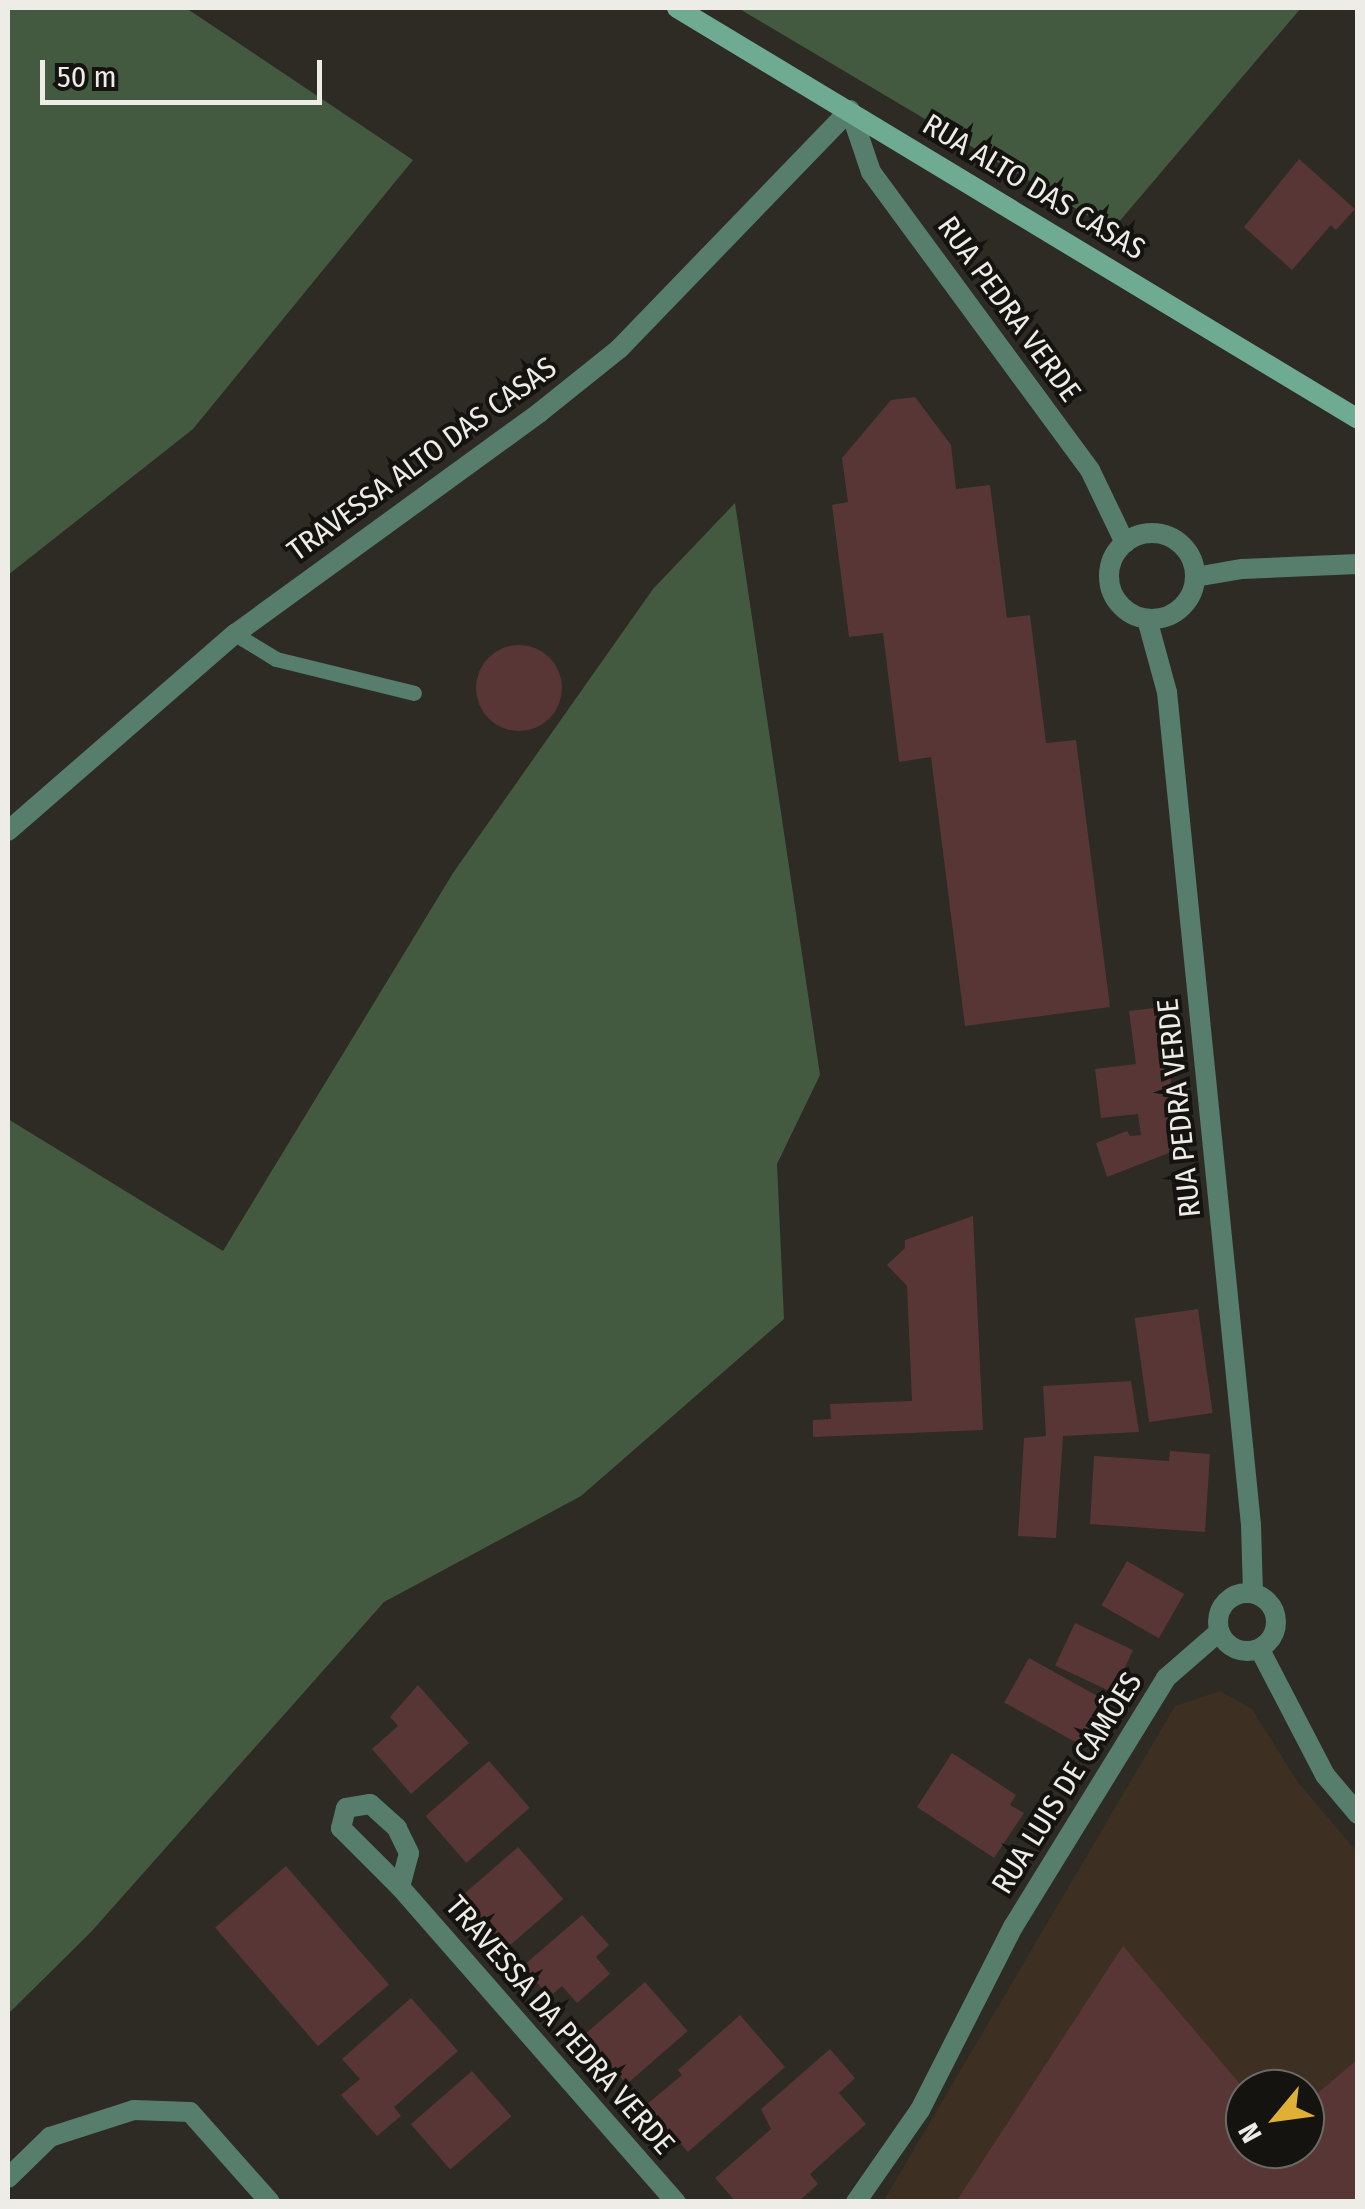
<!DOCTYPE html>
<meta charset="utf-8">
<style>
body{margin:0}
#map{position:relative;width:1365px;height:2209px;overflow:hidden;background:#2d2b23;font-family:"Fira Sans Condensed",sans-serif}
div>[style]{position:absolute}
.industrial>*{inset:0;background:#3e2f23}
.forest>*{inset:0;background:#435a41}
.building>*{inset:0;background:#583636;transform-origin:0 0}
.round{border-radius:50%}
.lane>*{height:15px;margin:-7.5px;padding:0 7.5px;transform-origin:7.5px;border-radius:7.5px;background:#577d6d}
.street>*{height:20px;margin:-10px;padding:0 10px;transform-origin:10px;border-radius:10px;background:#577d6d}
.street>.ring{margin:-10px;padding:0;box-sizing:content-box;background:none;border:20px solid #577d6d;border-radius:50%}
.secondary>*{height:20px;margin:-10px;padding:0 10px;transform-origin:10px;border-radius:10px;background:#6eab92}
span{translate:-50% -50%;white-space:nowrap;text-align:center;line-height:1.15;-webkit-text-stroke:8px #141310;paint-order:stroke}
.street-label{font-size:30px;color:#eeece7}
.frame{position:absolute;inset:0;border:10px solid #eeece7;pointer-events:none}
.north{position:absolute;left:1225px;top:2069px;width:100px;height:100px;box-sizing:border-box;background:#141310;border:2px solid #6b6a66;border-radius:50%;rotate:241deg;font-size:28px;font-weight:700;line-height:40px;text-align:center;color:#eeece7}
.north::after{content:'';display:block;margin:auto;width:35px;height:45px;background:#dfb034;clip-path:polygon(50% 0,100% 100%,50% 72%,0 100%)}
.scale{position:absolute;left:40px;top:60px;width:282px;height:45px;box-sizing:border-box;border:5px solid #eeece7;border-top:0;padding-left:12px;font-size:30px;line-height:35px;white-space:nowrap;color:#eeece7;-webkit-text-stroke:8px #141310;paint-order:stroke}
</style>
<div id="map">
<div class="industrial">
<div style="clip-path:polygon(evenodd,1220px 1691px,1252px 1709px,1297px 1781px,1357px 1852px,1357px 2201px,883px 2202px,1175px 1706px,1220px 1691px,1245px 2089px,1305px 2089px,1305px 2149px,1245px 2149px,1245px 2089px)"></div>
</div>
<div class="forest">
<div style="clip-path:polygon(8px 8px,186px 8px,413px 160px,193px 429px,8px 575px)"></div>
<div style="clip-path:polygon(738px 8px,1301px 8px,1112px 230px)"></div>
<div style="clip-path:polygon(735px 503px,820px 1075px,777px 1164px,784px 1319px,581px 1496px,384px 1602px,91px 1932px,8px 2014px,8px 1119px,223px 1251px,453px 873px,653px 589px)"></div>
</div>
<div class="building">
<div style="clip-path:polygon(1299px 159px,1355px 209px,1336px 230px,1331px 225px,1292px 270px,1244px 227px)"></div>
<div style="clip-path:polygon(915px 397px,951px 445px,956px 489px,990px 485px,1007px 618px,1030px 615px,1046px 743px,1076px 740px,1110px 1007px,965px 1026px,931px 757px,899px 762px,883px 633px,849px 637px,832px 505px,848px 502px,842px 458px,891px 400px)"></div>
<div class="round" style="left:476px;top:645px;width:86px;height:86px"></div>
<div style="clip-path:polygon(1162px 1007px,1179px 1149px,1107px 1177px,1096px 1143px,1127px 1131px,1130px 1136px,1141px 1135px,1138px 1114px,1101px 1118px,1095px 1069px,1136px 1064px,1129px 1011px)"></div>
<div style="clip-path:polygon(973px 1216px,983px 1430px,813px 1437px,813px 1420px,831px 1419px,830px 1404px,912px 1401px,907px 1286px,887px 1265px,905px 1248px,905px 1240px)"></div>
<div style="left:1198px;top:1309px;width:105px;height:64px;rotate:82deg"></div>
<div style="clip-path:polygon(1131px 1381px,1139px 1432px,1063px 1436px,1056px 1538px,1018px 1536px,1024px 1438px,1046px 1436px,1043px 1386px)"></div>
<div style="clip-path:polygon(1170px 1451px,1210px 1454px,1205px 1532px,1090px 1524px,1094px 1456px,1169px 1461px)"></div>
<div style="left:1127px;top:1561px;width:66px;height:51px;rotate:30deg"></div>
<div style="left:1075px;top:1623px;width:64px;height:47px;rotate:25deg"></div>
<div style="left:1029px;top:1658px;width:87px;height:51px;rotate:29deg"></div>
<div style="clip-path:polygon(418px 1685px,469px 1743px,411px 1794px,372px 1749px,398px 1726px,390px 1717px)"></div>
<div style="clip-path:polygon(952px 1753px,1016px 1795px,1010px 1805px,1024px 1813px,994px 1858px,917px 1807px)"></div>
<div style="left:489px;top:1761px;width:62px;height:84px;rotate:49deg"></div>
<div style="left:518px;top:1847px;width:69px;height:77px;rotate:49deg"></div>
<div style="left:286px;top:1866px;width:157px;height:94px;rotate:49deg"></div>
<div style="clip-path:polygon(582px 1915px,609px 1945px,596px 1957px,610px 1974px,577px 2003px,562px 1986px,549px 1997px,523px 1966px)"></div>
<div style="clip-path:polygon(1123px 1946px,1245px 2090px,1245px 2149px,1305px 2149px,1305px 2104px,1358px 2059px,1358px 2202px,956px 2202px)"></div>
<div style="left:645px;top:1982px;width:65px;height:81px;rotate:49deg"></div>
<div style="clip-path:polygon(411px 1998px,458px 2051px,394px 2107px,401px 2116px,377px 2136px,341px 2095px,360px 2079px,342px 2059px)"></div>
<div style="clip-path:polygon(740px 2015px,785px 2067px,688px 2152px,646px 2105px,682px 2075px,678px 2070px)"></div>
<div style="clip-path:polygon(830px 2049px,855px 2078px,839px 2093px,866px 2124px,810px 2174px,818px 2184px,798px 2202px,736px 2202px,715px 2178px,771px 2129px,761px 2109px)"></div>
<div style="left:472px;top:2071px;width:60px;height:81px;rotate:49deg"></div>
</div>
<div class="lane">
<div style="left:235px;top:634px;width:48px;rotate:31.4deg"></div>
<div style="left:276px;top:659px;width:142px;rotate:13.8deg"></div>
</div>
<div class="street">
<div class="ring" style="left:1109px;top:533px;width:66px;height:66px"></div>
<div style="left:1195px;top:577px;width:48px;rotate:-9.7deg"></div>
<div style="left:1242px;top:569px;width:116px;rotate:-2.5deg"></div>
<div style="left:1147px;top:619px;width:76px;rotate:74.7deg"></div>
<div style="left:1167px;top:692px;width:837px;rotate:84.24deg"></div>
<div style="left:1251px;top:1525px;width:68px;rotate:88.3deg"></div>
<div style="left:8px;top:831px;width:301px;rotate:-41deg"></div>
<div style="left:235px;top:634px;width:376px;rotate:-36deg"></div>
<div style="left:539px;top:413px;width:102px;rotate:-38.7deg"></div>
<div style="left:619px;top:349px;width:332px;rotate:-46deg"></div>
<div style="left:850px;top:110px;width:65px;rotate:71.3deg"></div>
<div style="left:871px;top:172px;width:370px;rotate:53.7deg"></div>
<div style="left:1090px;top:470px;width:81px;rotate:64.4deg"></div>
<div class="ring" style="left:1218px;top:1593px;width:38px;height:38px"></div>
<div style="left:1260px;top:1650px;width:141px;rotate:62.5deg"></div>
<div style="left:1325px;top:1775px;width:51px;rotate:49.8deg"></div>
<div style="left:400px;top:1887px;width:35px;rotate:-75deg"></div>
<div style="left:409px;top:1853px;width:28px;rotate:-116deg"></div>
<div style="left:397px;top:1828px;width:36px;rotate:-138deg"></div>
<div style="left:370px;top:1804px;width:24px;rotate:171deg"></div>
<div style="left:346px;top:1808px;width:21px;rotate:104deg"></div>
<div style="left:341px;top:1828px;width:83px;rotate:45deg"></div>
<div style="left:400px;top:1887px;width:419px;rotate:48.8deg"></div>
<div style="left:8px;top:2178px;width:59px;rotate:-44.3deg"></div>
<div style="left:50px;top:2137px;width:88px;rotate:-17.8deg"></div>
<div style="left:134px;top:2110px;width:56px;rotate:2deg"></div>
<div style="left:190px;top:2112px;width:120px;rotate:48.4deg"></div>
<div style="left:856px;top:2202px;width:112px;rotate:-55.2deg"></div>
<div style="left:920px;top:2110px;width:205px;rotate:-63.1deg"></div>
<div style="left:1013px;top:1927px;width:292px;rotate:-58.4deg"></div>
<div style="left:1166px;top:1678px;width:70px;rotate:-41deg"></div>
</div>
<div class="secondary">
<div style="left:677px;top:8px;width:795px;rotate:31.11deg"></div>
</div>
<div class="street-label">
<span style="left:1034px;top:187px;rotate:31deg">RUA ALTO DAS CASAS</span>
<span style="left:1009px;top:309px;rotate:54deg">RUA PEDRA VERDE</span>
<span style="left:422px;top:459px;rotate:-36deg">TRAVESSA ALTO DAS CASAS</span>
<span style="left:1179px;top:1108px;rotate:-96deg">RUA PEDRA VERDE</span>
<span style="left:1067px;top:1783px;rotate:-58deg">RUA LUIS DE CAMÕES</span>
<span style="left:560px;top:2025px;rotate:49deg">TRAVESSA DA PEDRA VERDE</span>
</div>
<div class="frame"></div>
<div class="north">N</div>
<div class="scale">50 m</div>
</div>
